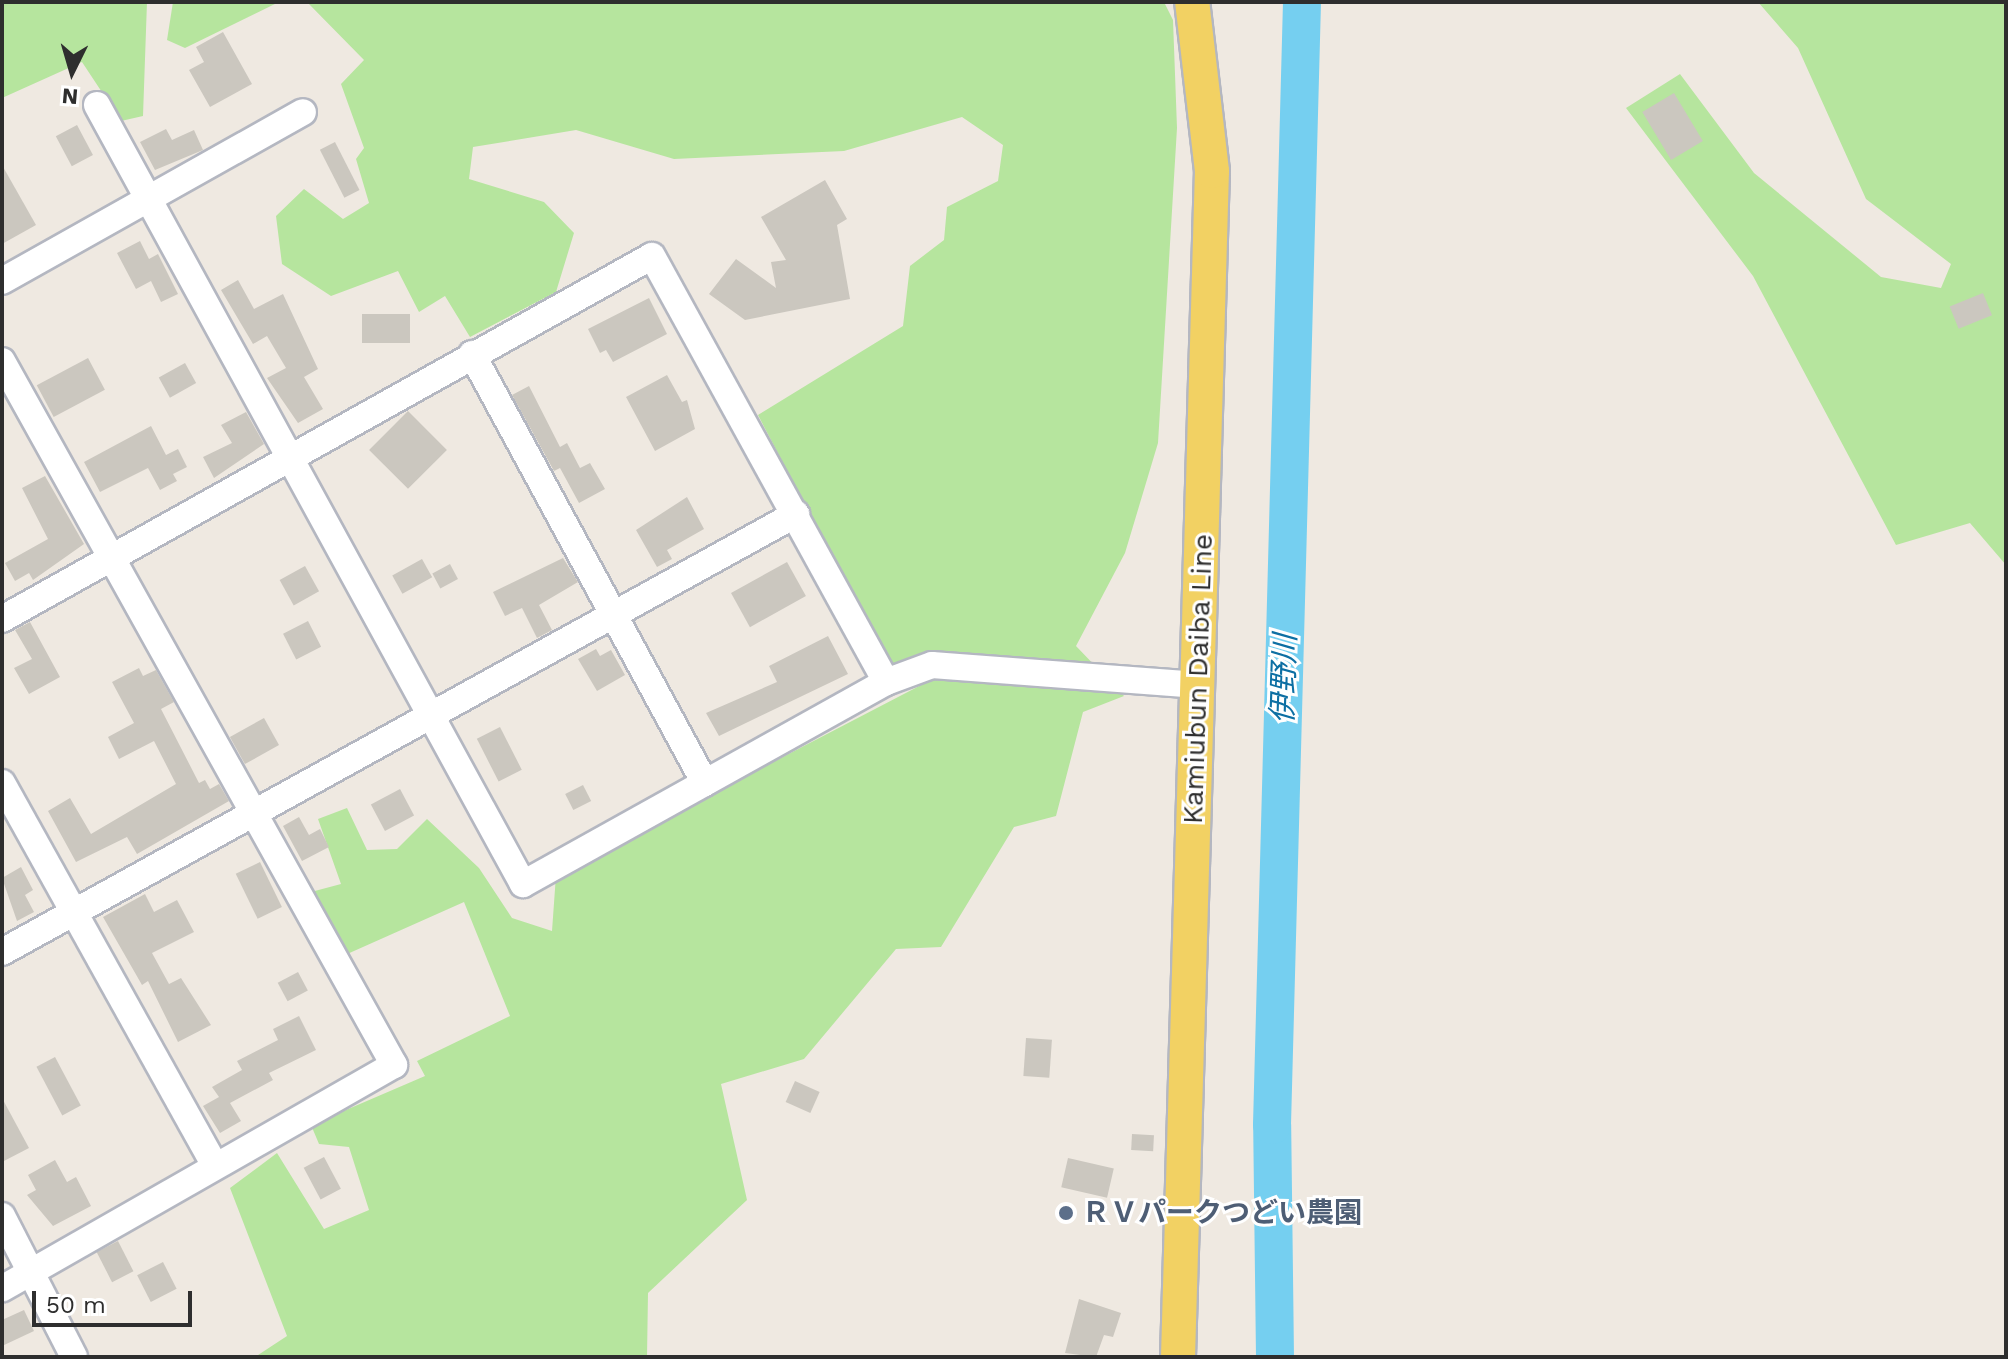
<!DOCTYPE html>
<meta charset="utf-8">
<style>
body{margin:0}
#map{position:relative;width:2008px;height:1359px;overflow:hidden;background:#efe9e1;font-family:"Work Sans","Noto Sans JP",sans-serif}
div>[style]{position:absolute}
.green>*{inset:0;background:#b6e59e}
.river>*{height:38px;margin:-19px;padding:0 19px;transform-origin:19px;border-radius:19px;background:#75cff0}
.building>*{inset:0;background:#cbc7bf;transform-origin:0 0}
.roads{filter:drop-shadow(2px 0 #b4b7c1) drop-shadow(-2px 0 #b4b7c1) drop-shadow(0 2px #b4b7c1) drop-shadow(0 -2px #b4b7c1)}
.minor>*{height:26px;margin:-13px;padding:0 13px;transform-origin:13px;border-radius:13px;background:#fff}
.major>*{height:34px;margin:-17px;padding:0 17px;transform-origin:17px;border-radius:17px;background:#f2d163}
.dots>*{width:22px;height:22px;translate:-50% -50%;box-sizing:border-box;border:4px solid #fff;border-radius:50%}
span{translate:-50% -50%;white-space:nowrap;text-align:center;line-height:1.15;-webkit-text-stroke:6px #fff;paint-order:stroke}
.street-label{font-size:28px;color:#2e2e2e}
.service-label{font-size:28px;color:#4e5e75;font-weight:700}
.left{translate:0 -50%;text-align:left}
.water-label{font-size:30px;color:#0d6fa3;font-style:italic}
.frame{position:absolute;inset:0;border:4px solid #2e2e2e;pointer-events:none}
.north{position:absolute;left:32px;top:32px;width:80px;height:80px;-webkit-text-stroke:6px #fff;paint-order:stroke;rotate:185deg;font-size:22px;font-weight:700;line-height:32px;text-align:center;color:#2e2e2e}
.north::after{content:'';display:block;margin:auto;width:28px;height:36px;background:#2e2e2e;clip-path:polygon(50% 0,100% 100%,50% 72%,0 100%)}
.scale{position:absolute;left:32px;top:1291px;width:160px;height:36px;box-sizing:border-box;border:4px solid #2e2e2e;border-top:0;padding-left:10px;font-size:24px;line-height:28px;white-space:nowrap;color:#2e2e2e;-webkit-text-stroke:6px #fff;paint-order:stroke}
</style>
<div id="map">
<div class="green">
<div style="clip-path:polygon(2px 2px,147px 2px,143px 116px,121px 121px,82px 62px,2px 98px)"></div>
<div style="clip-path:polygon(173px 2px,279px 2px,185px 48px,167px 40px)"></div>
<div style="clip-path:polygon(307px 2px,1164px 2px,1173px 20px,1177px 128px,1158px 443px,1125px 553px,1076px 646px,1124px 696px,1083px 712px,1056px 816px,1014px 827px,941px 947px,896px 949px,804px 1059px,721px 1084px,747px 1200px,648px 1293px,647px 1357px,255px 1357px,287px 1336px,230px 1188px,277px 1153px,324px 1229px,369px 1210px,349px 1147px,319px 1144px,311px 1125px,425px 1076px,417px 1061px,510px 1016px,464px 902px,345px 955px,311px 892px,341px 884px,318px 819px,347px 808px,367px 850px,397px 849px,427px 819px,479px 868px,512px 918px,552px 931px,556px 875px,925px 683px,916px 657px,891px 670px,758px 415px,903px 326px,910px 266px,944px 240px,947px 207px,998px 181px,1003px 145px,962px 117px,844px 151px,674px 159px,576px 130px,473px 147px,469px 179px,544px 202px,574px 233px,556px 292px,470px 337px,445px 296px,419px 312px,398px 271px,331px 296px,282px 264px,276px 216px,304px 189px,343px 219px,369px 203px,356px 159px,364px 148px,341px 84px,364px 60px)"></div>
<div style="clip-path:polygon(1758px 2px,2006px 2px,2006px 565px,1970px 523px,1896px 545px,1753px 276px,1626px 108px,1680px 74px,1754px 173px,1881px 277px,1941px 288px,1951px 264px,1866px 199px,1798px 48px)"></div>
</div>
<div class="river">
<div style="left:1275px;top:1357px;width:232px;rotate:-90.7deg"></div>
<div style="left:1272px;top:1125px;width:1123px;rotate:-88.47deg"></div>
</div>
<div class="building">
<div style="clip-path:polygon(223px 32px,252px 84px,210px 107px,189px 70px,204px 62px,196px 47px)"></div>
<div style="left:1674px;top:93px;width:56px;height:37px;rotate:59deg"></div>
<div style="left:77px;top:125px;width:34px;height:24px;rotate:62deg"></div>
<div style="clip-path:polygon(166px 129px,172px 140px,194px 130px,203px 150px,155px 170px,140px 142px)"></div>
<div style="left:335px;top:142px;width:54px;height:17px;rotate:63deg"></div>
<div style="clip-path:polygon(2px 165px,36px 225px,2px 244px)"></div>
<div style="clip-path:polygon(825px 180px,847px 219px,837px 225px,850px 299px,745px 320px,709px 294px,736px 259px,776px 288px,771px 262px,786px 260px,761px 217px)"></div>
<div style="clip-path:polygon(140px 241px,149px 259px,158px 254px,178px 294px,161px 302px,151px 281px,136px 289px,117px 253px)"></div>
<div style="clip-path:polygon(238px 280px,254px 309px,283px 294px,318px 369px,304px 377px,323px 409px,298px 423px,267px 378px,286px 368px,267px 336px,253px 344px,221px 290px)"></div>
<div style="left:1983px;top:293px;width:24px;height:36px;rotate:68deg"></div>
<div style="clip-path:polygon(649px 298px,667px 334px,613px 362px,606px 350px,600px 353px,588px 329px)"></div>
<div style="left:362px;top:314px;width:48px;height:29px"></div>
<div style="left:88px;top:358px;width:36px;height:58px;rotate:62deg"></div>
<div style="left:185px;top:363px;width:23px;height:30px;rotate:61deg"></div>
<div style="clip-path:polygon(667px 375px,682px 402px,687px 400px,695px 429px,655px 451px,626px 397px)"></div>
<div style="clip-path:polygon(529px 386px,560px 447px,567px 443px,580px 468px,590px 463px,605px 489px,579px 503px,560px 468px,554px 471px,512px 395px)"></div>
<div style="left:408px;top:411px;width:55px;height:55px;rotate:45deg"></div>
<div style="clip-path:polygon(246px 412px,264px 444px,214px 478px,203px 457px,232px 443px,221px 425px)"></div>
<div style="clip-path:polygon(151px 426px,166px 455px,178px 449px,187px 467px,173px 474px,177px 481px,160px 490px,148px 468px,100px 492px,84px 462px)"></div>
<div style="clip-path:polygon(45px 476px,84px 544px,33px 580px,29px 573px,15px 581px,5px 563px,48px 539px,22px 488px)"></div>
<div style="clip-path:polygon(687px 497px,704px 529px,667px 550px,672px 559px,657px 567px,636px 530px)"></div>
<div style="clip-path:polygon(563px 558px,578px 582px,539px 605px,552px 630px,537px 638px,522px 608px,505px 616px,493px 592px)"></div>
<div style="left:422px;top:559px;width:21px;height:34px;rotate:61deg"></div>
<div style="left:787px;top:562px;width:39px;height:64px;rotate:61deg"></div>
<div style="left:450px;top:564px;width:17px;height:20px;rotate:62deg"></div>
<div style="left:305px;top:566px;width:29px;height:29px;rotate:61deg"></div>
<div style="left:308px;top:621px;width:29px;height:28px;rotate:63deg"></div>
<div style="clip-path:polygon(30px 622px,60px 677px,29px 694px,14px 668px,32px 659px,15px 630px)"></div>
<div style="clip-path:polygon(828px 636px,848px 674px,719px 736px,706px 713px,777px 682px,769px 666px)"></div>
<div style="clip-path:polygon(596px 649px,600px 656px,611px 650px,625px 675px,597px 691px,578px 659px)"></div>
<div style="clip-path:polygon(139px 668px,143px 676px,156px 670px,174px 702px,161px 709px,199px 783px,205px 780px,210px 789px,219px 784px,229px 801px,137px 854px,127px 837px,76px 862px,48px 811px,70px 798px,91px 834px,176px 784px,154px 741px,119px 759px,108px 737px,134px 723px,112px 682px)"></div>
<div style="left:264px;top:718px;width:31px;height:39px;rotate:61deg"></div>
<div style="left:500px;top:727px;width:48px;height:26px;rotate:63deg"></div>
<div style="left:583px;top:785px;width:18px;height:20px;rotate:63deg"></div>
<div style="left:400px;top:789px;width:30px;height:33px;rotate:62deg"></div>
<div style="clip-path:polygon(299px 817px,309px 835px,320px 829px,329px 847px,302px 861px,283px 826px)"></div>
<div style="left:260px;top:862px;width:50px;height:27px;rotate:64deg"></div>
<div style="clip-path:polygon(21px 867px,33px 890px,25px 895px,34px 912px,17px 921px,2px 878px)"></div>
<div style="clip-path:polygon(145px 894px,154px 912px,177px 900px,194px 932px,152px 953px,169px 984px,181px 978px,211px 1025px,178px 1042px,148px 981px,142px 985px,103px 917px)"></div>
<div style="left:298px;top:972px;width:21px;height:23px;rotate:62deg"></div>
<div style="clip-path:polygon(299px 1016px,316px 1050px,269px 1073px,273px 1080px,230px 1103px,241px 1121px,220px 1133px,203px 1106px,219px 1097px,212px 1087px,242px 1070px,237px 1061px,278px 1040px,273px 1029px)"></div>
<div style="left:1026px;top:1038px;width:26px;height:38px;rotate:4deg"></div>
<div style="left:55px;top:1057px;width:55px;height:21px;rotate:62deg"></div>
<div style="left:795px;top:1081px;width:27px;height:23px;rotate:24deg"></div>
<div style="clip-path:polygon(2px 1098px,29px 1148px,2px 1162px)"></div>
<div style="left:1132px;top:1134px;width:22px;height:16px;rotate:3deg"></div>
<div style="left:324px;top:1157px;width:36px;height:23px;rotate:62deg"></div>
<div style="left:1068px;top:1158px;width:47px;height:30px;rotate:13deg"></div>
<div style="clip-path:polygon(55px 1160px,67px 1182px,76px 1177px,91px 1206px,53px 1226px,27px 1195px,36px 1190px,28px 1175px)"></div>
<div style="left:118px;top:1241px;width:34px;height:24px;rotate:63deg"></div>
<div style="left:163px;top:1262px;width:30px;height:29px;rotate:63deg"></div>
<div style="clip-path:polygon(1079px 1299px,1121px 1313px,1113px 1337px,1104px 1335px,1096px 1357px,1065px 1353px)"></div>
<div style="clip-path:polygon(24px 1310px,34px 1331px,2px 1346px,2px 1320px)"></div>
</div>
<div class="roads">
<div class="minor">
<div style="left:97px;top:105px;width:888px;rotate:61.33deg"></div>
<div style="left:523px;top:884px;width:415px;rotate:-29.1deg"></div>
<div style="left:886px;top:682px;width:49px;rotate:-20.3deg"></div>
<div style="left:932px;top:665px;width:267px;rotate:4.3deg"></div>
<div style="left:2px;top:281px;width:345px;rotate:-29.3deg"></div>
<div style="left:472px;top:354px;width:488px;rotate:61.5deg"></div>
<div style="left:2px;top:361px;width:806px;rotate:60.89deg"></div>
<div style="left:394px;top:1065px;width:451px;rotate:150.3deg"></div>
<div style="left:2px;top:619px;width:744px;rotate:-29.18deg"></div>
<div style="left:652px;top:256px;width:486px;rotate:61.2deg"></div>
<div style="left:2px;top:783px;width:438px;rotate:60.9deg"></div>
<div style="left:2px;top:952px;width:907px;rotate:-28.88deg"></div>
<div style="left:2px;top:1216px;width:158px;rotate:62.9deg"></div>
</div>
<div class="major">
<div style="left:1178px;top:1357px;width:1186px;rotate:-88.36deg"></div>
<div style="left:1212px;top:171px;width:170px;rotate:-96.7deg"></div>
</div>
</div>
<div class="dots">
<div style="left:1066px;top:1213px;background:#5c6f8a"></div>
</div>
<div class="street-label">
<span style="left:1198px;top:679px;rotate:-88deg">Kamiubun Daiba Line</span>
</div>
<div class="service-label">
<span class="left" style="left:1082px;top:1213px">ＲＶパークつどい農園</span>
</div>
<div class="water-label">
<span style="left:1284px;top:679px;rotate:-88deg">伊野川</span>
</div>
<div class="frame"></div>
<div class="north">N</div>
<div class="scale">50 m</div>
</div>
